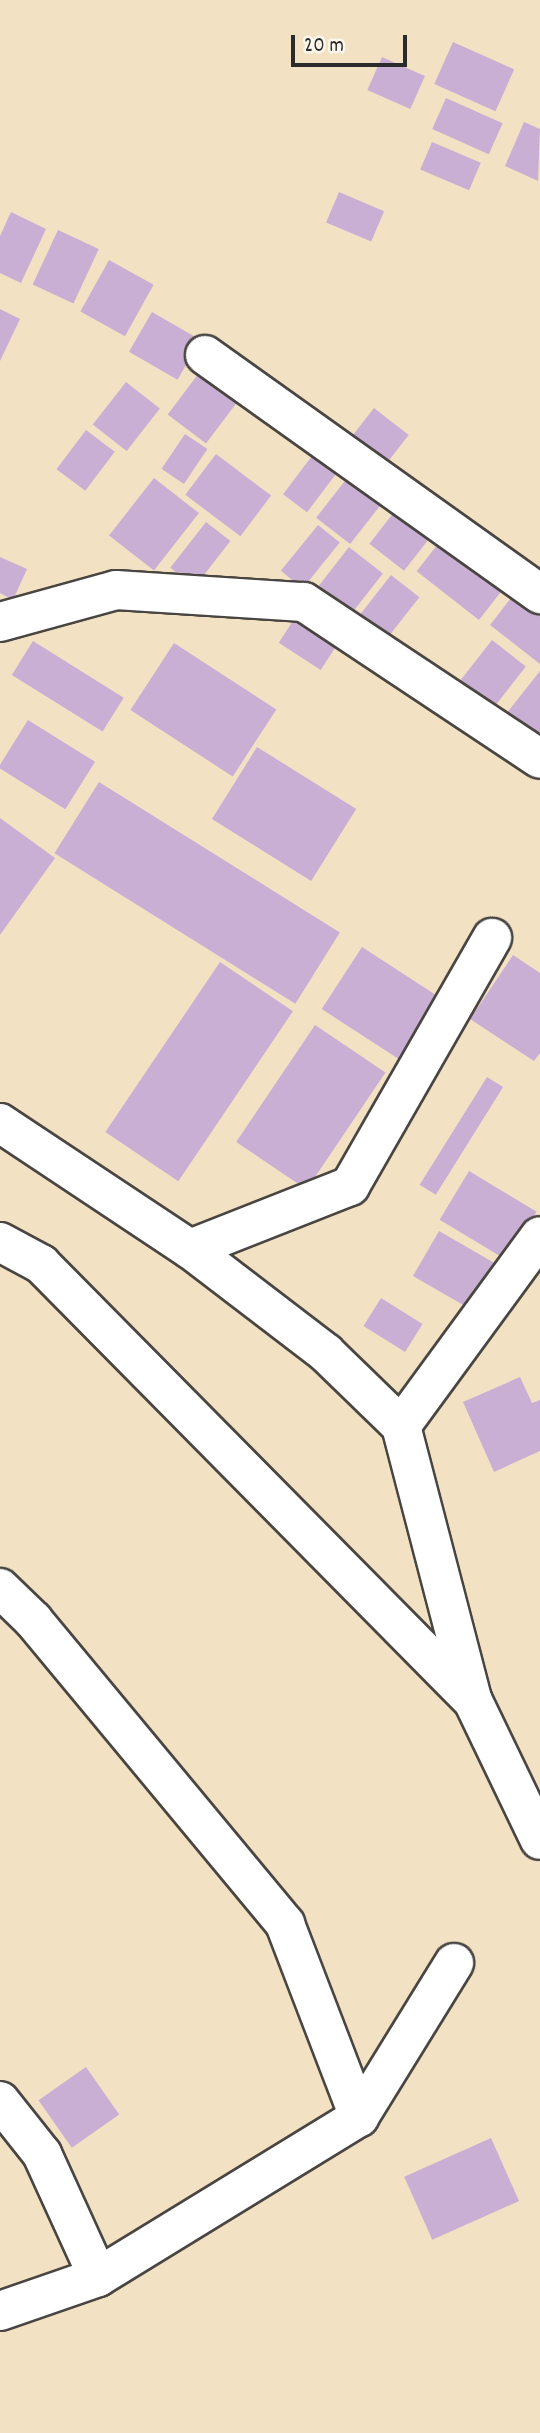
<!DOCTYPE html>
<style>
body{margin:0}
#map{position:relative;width:540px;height:2433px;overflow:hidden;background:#f3e1c4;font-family:Dekko,sans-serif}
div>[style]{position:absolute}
.building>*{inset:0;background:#caafd5;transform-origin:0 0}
.roads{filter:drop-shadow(2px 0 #494642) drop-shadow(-2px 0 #494642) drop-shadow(0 2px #494642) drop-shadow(0 -2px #494642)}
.street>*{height:38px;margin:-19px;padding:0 19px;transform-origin:19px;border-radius:19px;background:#fff}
span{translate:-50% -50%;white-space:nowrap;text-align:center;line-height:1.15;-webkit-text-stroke:5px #fbf7ec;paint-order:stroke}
.scale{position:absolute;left:291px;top:35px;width:116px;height:32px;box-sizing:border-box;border:4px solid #2b2b2b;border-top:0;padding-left:9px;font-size:21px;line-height:24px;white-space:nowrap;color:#2b2b2b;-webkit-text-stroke:5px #fbf7ec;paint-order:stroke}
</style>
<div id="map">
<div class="building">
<div style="left:453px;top:42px;width:67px;height:46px;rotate:24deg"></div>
<div style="left:382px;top:57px;width:47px;height:36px;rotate:24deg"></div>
<div style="left:446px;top:98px;width:62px;height:34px;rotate:24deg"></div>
<div style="clip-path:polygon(524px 122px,540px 129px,538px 181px,505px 166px)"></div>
<div style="left:432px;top:142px;width:53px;height:30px;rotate:23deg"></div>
<div style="left:339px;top:192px;width:49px;height:33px;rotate:23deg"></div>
<div style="clip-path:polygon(11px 212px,46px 229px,21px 283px,0 273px,0 236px)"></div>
<div style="left:58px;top:230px;width:45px;height:60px;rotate:25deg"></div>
<div style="left:109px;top:260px;width:51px;height:59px;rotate:29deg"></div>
<div style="clip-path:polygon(0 309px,20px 319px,0 361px)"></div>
<div style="left:152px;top:312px;width:56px;height:46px;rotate:30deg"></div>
<div style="left:208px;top:361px;width:48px;height:67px;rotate:37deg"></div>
<div style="left:126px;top:382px;width:43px;height:54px;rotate:38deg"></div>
<div style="left:374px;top:408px;width:44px;height:43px;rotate:38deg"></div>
<div style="left:86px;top:430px;width:36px;height:49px;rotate:37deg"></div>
<div style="left:185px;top:434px;width:27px;height:42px;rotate:34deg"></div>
<div style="left:321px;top:444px;width:30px;height:63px;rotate:37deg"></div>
<div style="left:216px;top:454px;width:69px;height:51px;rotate:37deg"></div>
<div style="left:355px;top:468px;width:43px;height:63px;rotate:38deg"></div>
<div style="left:154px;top:478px;width:57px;height:73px;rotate:38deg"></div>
<div style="left:402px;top:502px;width:44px;height:53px;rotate:38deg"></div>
<div style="left:206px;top:522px;width:31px;height:58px;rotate:38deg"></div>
<div style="left:318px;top:525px;width:28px;height:59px;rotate:39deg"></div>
<div style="left:445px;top:535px;width:79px;height:46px;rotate:38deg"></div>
<div style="left:349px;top:547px;width:43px;height:56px;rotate:38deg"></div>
<div style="clip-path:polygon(0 557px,27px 569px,13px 600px,0 593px)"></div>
<div style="left:391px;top:575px;width:36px;height:58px;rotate:38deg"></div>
<div style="clip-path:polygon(518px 589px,540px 606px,540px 664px,490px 625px)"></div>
<div style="left:300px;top:610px;width:50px;height:39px;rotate:33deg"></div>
<div style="left:492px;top:640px;width:43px;height:61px;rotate:38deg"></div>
<div style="left:33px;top:641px;width:107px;height:40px;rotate:32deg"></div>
<div style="left:174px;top:643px;width:122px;height:80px;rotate:33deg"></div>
<div style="clip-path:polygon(540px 671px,540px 732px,532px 742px,502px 719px)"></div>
<div style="left:28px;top:720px;width:79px;height:56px;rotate:32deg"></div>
<div style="left:257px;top:747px;width:117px;height:85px;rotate:32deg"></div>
<div style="left:99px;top:782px;width:284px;height:84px;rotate:32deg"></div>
<div style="clip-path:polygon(0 818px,55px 858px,0 935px)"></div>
<div style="left:362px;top:947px;width:95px;height:74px;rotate:33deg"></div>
<div style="clip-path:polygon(513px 955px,540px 973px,540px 1053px,534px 1061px,470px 1019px)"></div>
<div style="left:220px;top:962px;width:88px;height:205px;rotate:34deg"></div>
<div style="left:315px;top:1025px;width:85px;height:141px;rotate:34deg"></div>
<div style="left:487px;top:1077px;width:19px;height:127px;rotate:32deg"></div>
<div style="left:469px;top:1171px;width:79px;height:57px;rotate:31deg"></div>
<div style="left:439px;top:1231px;width:67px;height:52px;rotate:30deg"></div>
<div style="left:381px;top:1298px;width:49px;height:33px;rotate:32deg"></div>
<div style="clip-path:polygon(520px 1377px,532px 1403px,540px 1400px,540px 1451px,494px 1472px,463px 1402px)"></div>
<div style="left:86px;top:2067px;width:58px;height:58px;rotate:55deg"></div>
<div style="left:491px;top:2138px;width:69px;height:95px;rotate:66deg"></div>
</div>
<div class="roads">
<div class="street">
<div style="left:205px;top:355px;width:412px;rotate:35.5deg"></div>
<div style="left:0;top:622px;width:120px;rotate:-15.4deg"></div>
<div style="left:116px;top:590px;width:188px;rotate:3.7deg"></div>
<div style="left:304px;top:602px;width:283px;rotate:33.6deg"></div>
<div style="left:0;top:1123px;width:228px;rotate:33.6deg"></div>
<div style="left:190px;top:1249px;width:171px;rotate:37.4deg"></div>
<div style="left:326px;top:1353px;width:105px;rotate:44.2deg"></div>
<div style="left:401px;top:1426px;width:281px;rotate:75.4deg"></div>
<div style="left:0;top:1242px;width:47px;rotate:28.2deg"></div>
<div style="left:41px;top:1264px;width:614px;rotate:45.33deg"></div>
<div style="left:473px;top:1701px;width:154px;rotate:64.3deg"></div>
<div style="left:190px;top:1249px;width:172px;rotate:-21.5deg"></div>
<div style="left:350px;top:1186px;width:286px;rotate:-60.2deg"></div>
<div style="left:401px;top:1426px;width:235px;rotate:-53.8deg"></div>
<div style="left:0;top:1588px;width:46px;rotate:44.1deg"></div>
<div style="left:33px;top:1620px;width:395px;rotate:50.3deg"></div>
<div style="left:285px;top:1924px;width:207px;rotate:69deg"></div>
<div style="left:0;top:2101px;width:68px;rotate:51.6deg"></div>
<div style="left:42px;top:2154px;width:135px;rotate:65.5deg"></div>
<div style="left:0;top:2311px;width:104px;rotate:-19.1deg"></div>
<div style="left:98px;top:2277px;width:306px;rotate:-31.5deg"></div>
<div style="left:359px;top:2117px;width:181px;rotate:-58.3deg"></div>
</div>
</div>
<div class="scale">20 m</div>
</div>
